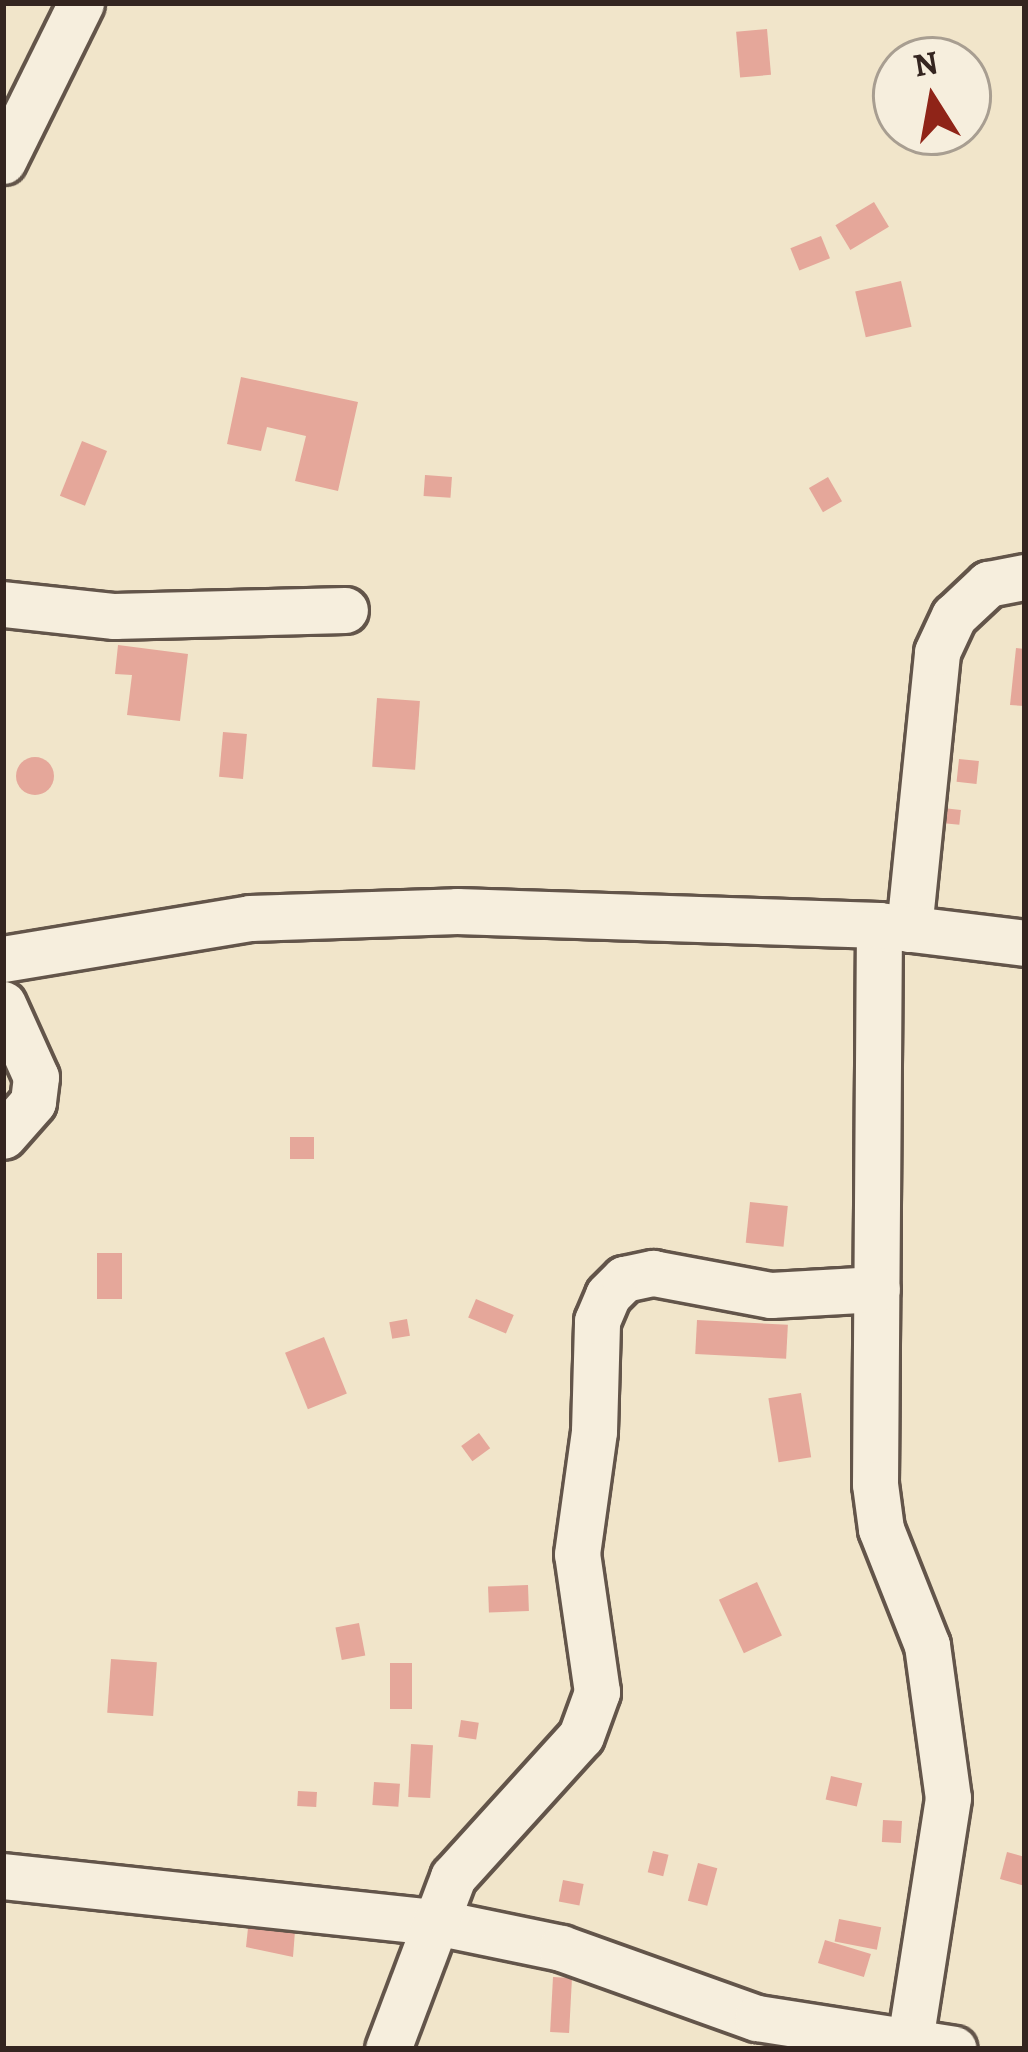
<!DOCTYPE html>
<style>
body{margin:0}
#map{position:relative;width:1028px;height:2052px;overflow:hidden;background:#f1e5ca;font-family:Alegreya,serif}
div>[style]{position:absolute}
.building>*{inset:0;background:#e5a79a;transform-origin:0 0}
.round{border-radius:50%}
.roads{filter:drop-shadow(3px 0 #63554a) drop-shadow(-3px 0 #63554a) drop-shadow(0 3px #63554a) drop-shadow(0 -3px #63554a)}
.minor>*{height:45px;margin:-22.5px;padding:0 22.5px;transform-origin:22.5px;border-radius:22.5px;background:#f6eedd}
span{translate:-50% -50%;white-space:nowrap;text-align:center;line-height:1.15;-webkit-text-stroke:10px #f6eedd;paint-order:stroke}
.frame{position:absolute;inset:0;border:6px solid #342520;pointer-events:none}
.north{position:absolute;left:872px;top:36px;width:120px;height:120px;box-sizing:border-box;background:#f6eedd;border:3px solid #a89e91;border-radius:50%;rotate:349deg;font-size:33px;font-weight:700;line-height:48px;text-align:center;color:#342520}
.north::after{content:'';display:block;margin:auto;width:42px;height:54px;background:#8f2418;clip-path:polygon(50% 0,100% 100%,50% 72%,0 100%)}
</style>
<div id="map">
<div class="building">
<div style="left:767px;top:29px;width:46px;height:31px;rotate:85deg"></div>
<div style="left:874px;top:202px;width:29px;height:45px;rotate:59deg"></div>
<div style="left:821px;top:236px;width:24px;height:33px;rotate:68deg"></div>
<div style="left:901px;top:281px;width:47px;height:47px;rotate:77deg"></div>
<div style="clip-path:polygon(241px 377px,358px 402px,338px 491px,295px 481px,306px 436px,267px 427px,261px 451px,227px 444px)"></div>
<div style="left:82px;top:441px;width:27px;height:59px;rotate:22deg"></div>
<div style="left:425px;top:475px;width:27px;height:21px;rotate:4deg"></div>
<div style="left:828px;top:477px;width:28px;height:22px;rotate:60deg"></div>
<div style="clip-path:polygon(118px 645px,188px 654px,180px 721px,127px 715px,132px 675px,115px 674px)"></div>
<div style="clip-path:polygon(1016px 648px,1025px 649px,1025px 706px,1010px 705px)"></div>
<div style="left:377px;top:698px;width:43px;height:69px;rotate:4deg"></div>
<div style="left:223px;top:732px;width:24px;height:45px;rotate:5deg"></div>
<div class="round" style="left:16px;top:757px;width:38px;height:38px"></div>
<div style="left:959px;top:759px;width:20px;height:23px;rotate:6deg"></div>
<div style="left:943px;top:808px;width:18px;height:15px;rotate:6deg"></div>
<div style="left:314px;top:1137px;width:22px;height:24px;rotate:90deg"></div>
<div style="left:750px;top:1202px;width:38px;height:41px;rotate:6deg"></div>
<div style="left:97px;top:1253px;width:25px;height:46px"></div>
<div style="left:476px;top:1299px;width:41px;height:20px;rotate:23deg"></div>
<div style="left:407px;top:1319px;width:17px;height:18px;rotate:80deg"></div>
<div style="left:697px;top:1320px;width:91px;height:34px;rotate:3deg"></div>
<div style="left:324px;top:1337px;width:61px;height:42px;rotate:68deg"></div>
<div style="left:801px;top:1393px;width:65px;height:33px;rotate:81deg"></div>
<div style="left:479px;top:1433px;width:19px;height:22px;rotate:54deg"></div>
<div style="left:757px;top:1582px;width:59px;height:42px;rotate:65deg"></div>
<div style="left:528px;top:1585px;width:26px;height:40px;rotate:88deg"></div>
<div style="left:359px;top:1623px;width:33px;height:24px;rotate:79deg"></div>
<div style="left:111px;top:1659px;width:46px;height:54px;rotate:4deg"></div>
<div style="left:390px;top:1663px;width:22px;height:46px"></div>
<div style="left:461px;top:1720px;width:18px;height:17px;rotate:9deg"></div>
<div style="left:411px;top:1744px;width:22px;height:53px;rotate:3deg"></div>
<div style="left:831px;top:1776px;width:32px;height:24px;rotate:13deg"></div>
<div style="left:374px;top:1782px;width:26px;height:23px;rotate:4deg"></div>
<div style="left:298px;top:1791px;width:19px;height:15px;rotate:3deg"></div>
<div style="left:883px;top:1820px;width:19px;height:22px;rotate:3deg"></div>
<div style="left:653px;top:1851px;width:16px;height:22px;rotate:14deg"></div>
<div style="clip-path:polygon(1007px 1852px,1025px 1857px,1025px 1886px,1000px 1879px)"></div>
<div style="left:698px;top:1863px;width:20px;height:39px;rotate:15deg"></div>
<div style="left:563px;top:1880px;width:21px;height:22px;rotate:11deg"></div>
<div style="left:839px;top:1919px;width:43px;height:23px;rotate:11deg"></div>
<div style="clip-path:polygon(248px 1928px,295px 1931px,293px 1957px,246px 1947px)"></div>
<div style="left:825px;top:1940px;width:48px;height:24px;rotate:17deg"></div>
<div style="left:553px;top:1977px;width:19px;height:55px;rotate:3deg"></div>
</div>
<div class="roads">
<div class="minor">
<div style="left:3px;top:161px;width:176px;rotate:-63.7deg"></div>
<div style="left:3px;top:604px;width:112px;rotate:6.2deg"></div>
<div style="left:114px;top:616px;width:231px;rotate:-1.5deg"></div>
<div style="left:879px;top:925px;width:559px;rotate:90.41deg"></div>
<div style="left:875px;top:1484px;width:45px;rotate:82.4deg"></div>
<div style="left:881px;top:1529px;width:125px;rotate:68.4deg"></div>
<div style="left:927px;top:1645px;width:154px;rotate:82.2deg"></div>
<div style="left:948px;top:1798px;width:246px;rotate:98.9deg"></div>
<div style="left:909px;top:929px;width:278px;rotate:-84.2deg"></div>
<div style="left:937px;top:652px;width:40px;rotate:-65deg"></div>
<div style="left:954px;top:616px;width:47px;rotate:-43.3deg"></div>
<div style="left:988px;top:584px;width:38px;rotate:-11deg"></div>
<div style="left:3px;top:959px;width:250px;rotate:-9.4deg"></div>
<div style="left:250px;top:918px;width:207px;rotate:-1.9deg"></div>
<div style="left:457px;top:911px;width:422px;rotate:1.9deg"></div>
<div style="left:879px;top:925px;width:147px;rotate:7deg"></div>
<div style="left:3px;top:1004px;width:80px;rotate:65.7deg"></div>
<div style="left:36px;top:1077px;width:25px;rotate:97deg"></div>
<div style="left:33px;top:1102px;width:45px;rotate:131.4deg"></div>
<div style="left:3px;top:1876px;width:435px;rotate:6.1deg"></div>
<div style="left:436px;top:1922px;width:128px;rotate:11.7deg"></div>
<div style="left:561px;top:1948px;width:208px;rotate:19.7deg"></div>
<div style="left:757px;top:2018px;width:199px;rotate:8.9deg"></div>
<div style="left:388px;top:2049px;width:184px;rotate:-69.3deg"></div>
<div style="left:453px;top:1877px;width:190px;rotate:-47.8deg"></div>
<div style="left:581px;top:1736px;width:47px;rotate:-70deg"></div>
<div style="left:597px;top:1692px;width:139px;rotate:-98.2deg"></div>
<div style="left:577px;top:1554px;width:124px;rotate:-82.1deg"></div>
<div style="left:594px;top:1431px;width:110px;rotate:-88.4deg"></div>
<div style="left:597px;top:1321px;width:28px;rotate:-67deg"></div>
<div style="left:608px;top:1295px;width:23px;rotate:-45deg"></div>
<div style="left:624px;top:1279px;width:30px;rotate:-12deg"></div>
<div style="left:653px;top:1273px;width:120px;rotate:10.6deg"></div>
<div style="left:771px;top:1295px;width:106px;rotate:-3.2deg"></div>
</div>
</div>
<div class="frame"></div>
<div class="north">N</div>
</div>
